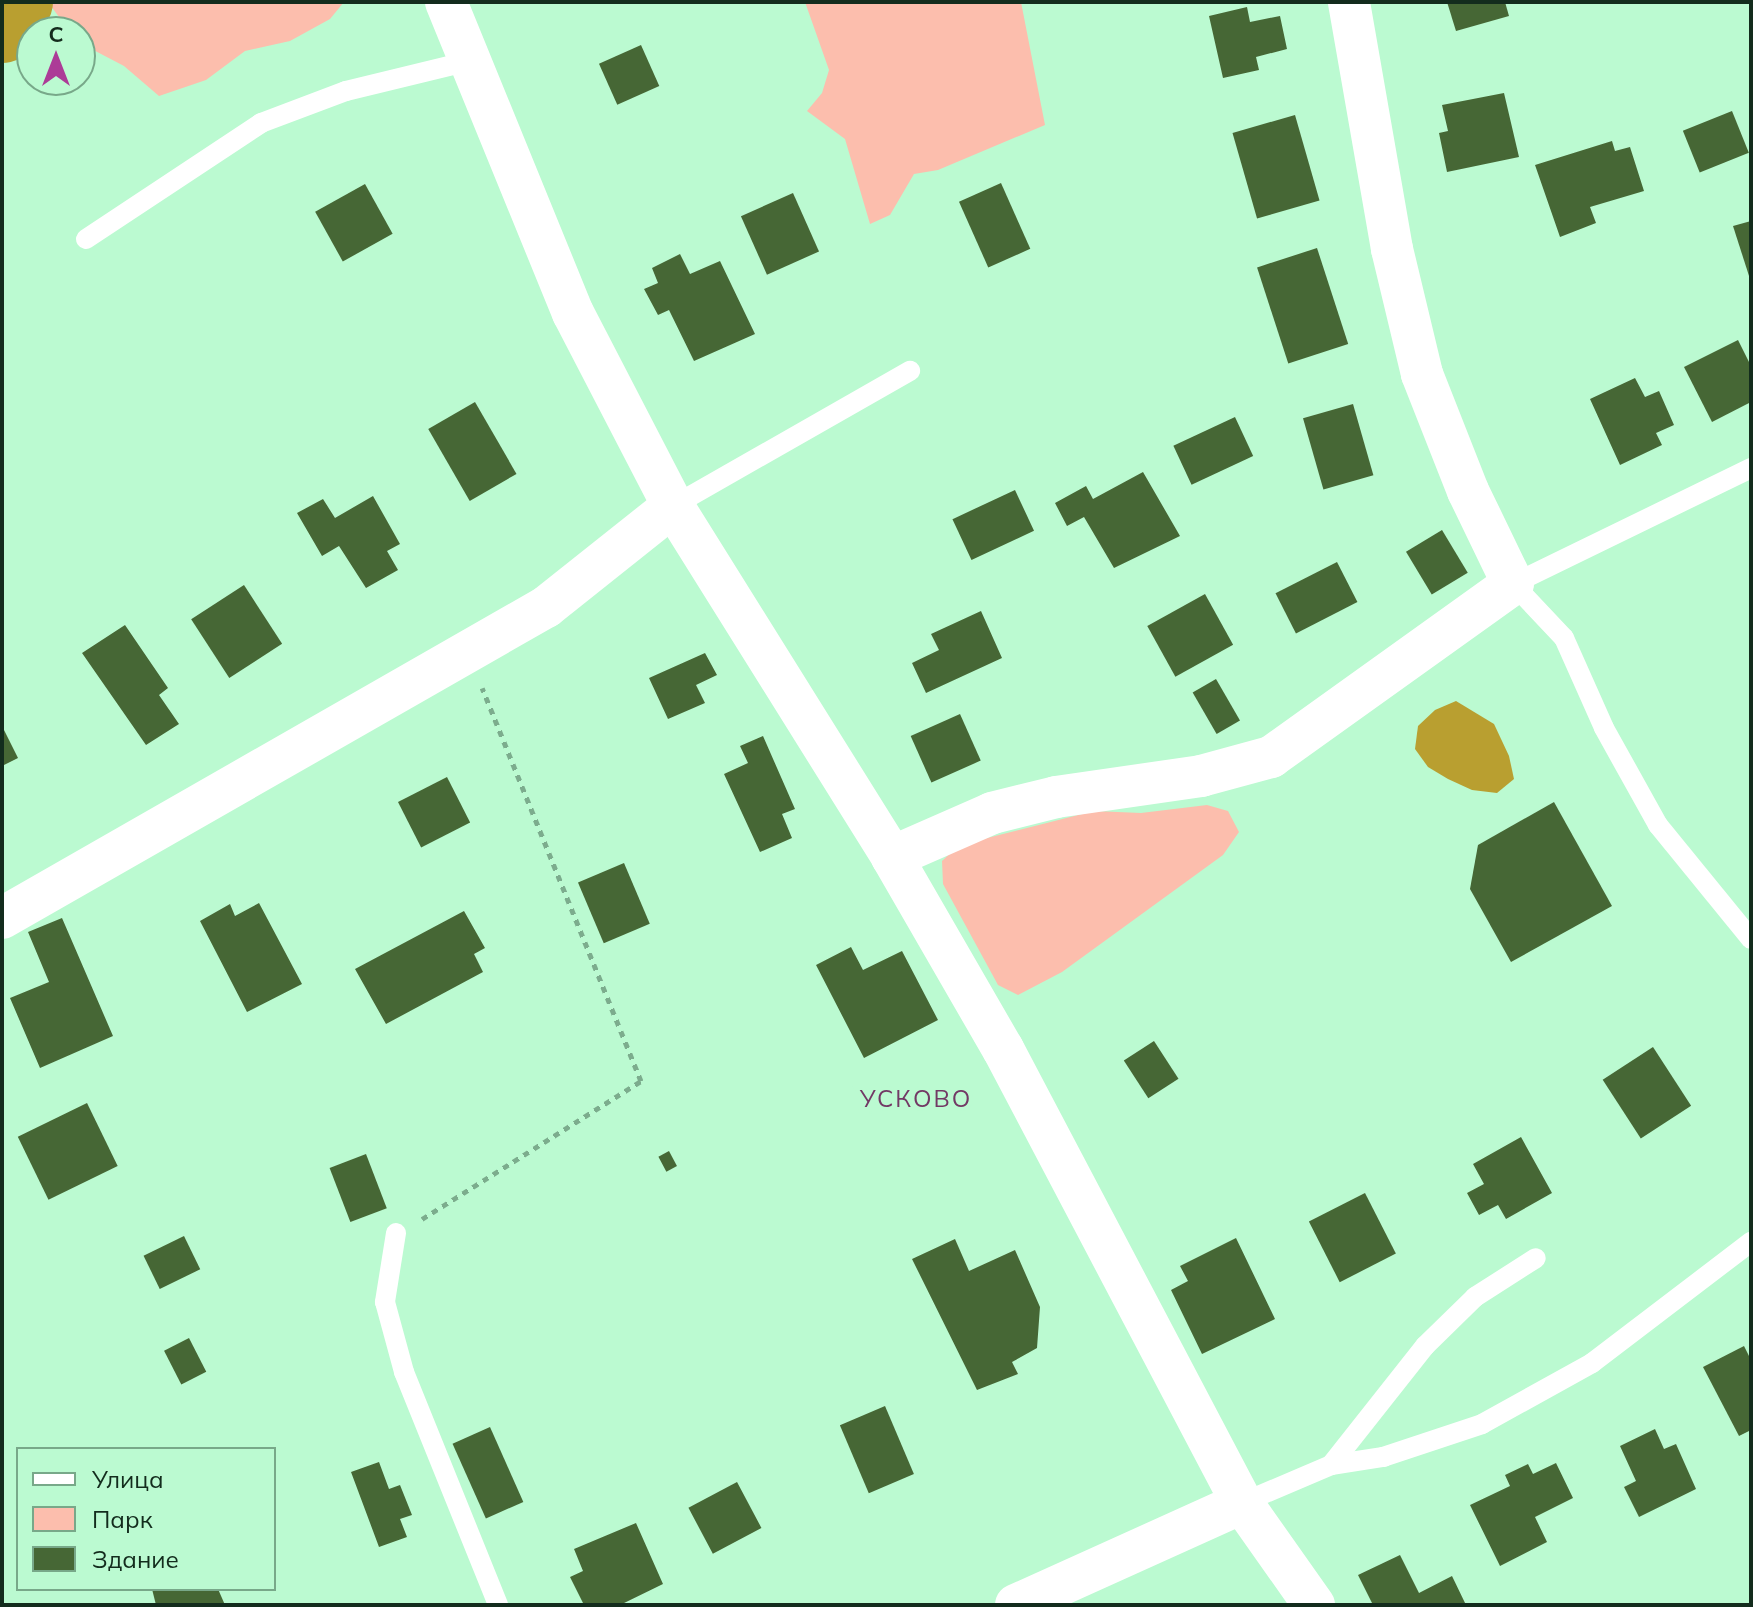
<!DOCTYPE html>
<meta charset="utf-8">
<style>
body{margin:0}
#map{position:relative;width:1753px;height:1607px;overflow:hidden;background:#bbfad1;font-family:Mulish,sans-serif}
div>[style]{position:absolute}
.green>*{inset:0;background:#fcbead}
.water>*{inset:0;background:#b99f30}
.river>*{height:72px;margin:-36px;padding:0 36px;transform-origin:36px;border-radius:36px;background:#b99f30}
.building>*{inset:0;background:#466735;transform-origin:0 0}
.path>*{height:5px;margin-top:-2.5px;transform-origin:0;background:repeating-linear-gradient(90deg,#7cac8d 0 6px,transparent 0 12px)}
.lane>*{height:20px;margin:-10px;padding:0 10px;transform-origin:10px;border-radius:10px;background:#fff}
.street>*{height:42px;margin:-21px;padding:0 21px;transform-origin:21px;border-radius:21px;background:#fff}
span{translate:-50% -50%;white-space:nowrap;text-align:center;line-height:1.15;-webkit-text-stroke:8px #bbfad1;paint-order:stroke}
.neighbourhood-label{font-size:24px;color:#723965;letter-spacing:2px}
.frame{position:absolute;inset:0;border:4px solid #132c1d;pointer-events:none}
.legend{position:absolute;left:16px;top:1447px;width:260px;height:144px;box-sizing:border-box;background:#bbfad1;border:2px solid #78a889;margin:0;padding:10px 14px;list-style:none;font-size:24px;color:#132c1d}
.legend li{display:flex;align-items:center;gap:16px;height:40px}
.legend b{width:40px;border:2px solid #78a889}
.north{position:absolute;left:16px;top:16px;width:80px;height:80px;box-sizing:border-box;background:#bbfad1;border:2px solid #78a889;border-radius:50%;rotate:0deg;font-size:22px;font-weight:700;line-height:32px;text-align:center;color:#132c1d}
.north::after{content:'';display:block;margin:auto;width:28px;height:36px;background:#ac3b97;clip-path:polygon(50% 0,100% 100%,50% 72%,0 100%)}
</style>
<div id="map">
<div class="green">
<div style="clip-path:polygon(48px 2px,344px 2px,330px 19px,290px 41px,245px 51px,206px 80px,159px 96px,124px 66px,80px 43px,80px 32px,70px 32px)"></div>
<div style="clip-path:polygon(805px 2px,1021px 2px,1045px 125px,938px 170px,914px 174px,890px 215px,870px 224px,845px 139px,807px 111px,822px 93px,829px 70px)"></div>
<div style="clip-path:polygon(1207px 805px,1228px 811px,1239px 832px,1223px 855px,1062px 972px,1018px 995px,998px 985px,943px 884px,942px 861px,959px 845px,1094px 811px,1141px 813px)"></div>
</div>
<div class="water">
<div style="clip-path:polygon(1456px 701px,1494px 724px,1509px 756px,1514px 779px,1497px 793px,1472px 790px,1448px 779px,1428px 767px,1415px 749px,1418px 726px,1435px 710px)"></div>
</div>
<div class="river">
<div style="left:2px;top:27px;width:29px;rotate:-59deg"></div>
</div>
<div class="building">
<div style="clip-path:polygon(1447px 2px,1505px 2px,1509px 16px,1456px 31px)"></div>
<div style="clip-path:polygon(1247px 7px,1250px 22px,1280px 16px,1287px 49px,1256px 57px,1259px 70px,1223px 78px,1209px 16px)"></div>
<div style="left:641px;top:45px;width:45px;height:46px;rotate:66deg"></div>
<div style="clip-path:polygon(1504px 93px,1519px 157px,1447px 172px,1439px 133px,1448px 131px,1442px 105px)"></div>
<div style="left:1732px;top:111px;width:45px;height:53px;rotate:68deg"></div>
<div style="left:1295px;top:115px;width:89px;height:65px;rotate:74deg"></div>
<div style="clip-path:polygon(1612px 141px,1615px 151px,1630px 147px,1644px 191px,1590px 207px,1596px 223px,1560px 237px,1535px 165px)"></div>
<div style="left:1001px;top:183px;width:72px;height:46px;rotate:66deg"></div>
<div style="left:365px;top:184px;width:57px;height:57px;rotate:61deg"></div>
<div style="left:793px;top:193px;width:64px;height:57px;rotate:66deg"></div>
<div style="clip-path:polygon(1751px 221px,1751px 279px,1750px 279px,1733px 226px)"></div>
<div style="left:1317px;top:248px;width:101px;height:63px;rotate:72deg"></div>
<div style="clip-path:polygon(680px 254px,690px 274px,720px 261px,755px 334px,694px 361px,669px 310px,658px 315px,644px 289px,658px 283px,652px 268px)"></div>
<div style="clip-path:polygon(1738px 340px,1751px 366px,1751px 402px,1712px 422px,1684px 367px)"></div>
<div style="clip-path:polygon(1635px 378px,1645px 397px,1659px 391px,1674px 425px,1656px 433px,1662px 445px,1620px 465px,1590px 399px)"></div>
<div style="left:475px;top:402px;width:83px;height:54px;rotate:60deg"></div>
<div style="left:1353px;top:404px;width:74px;height:52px;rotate:74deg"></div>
<div style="left:1235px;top:417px;width:43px;height:68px;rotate:65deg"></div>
<div style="clip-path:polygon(1143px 472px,1180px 536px,1114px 568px,1084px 517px,1067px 526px,1055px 503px,1086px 486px,1093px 499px)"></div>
<div style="left:1015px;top:490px;width:45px;height:69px;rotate:65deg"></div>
<div style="clip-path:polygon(373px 496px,400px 544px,387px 551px,398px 570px,366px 588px,339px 546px,322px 556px,297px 513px,323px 499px,335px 518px)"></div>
<div style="left:1442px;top:530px;width:50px;height:42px;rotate:59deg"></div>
<div style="left:1337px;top:562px;width:45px;height:69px;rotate:63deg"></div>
<div style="left:244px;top:585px;width:70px;height:63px;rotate:57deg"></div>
<div style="left:1205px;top:594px;width:58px;height:66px;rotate:61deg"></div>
<div style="clip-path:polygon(981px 611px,1002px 658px,926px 693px,912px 663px,939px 650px,931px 634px)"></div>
<div style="clip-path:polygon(125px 625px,168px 688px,159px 695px,179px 724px,146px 745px,82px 653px)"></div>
<div style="clip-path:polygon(705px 653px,717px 675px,696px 685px,705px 703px,668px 719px,649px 678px)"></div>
<div style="left:1216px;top:679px;width:48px;height:27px;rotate:60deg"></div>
<div style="left:960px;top:714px;width:51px;height:54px;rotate:66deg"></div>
<div style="clip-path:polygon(2px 726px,18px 758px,2px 766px)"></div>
<div style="clip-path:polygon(763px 736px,795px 809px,782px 814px,792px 838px,760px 852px,724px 774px,748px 763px,740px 746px)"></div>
<div style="left:447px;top:777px;width:51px;height:55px;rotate:63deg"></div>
<div style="clip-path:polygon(1554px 802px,1612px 906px,1511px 962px,1470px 889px,1478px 845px)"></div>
<div style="left:624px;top:863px;width:66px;height:50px;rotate:67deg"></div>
<div style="clip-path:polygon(259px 903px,302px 984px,247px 1012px,200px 921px,230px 904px,235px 916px)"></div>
<div style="clip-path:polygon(464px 911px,485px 948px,474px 954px,483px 972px,386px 1024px,355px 969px)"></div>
<div style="clip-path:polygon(62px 918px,113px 1036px,40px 1068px,10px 998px,49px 982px,28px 932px)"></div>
<div style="clip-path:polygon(851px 947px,863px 970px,902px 951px,938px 1020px,864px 1058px,816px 965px)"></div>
<div style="left:1154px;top:1041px;width:45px;height:36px;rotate:57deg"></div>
<div style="left:1653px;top:1047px;width:70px;height:60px;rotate:57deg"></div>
<div style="left:87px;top:1103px;width:70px;height:77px;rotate:64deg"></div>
<div style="clip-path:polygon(1521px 1137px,1552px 1193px,1506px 1219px,1498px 1205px,1479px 1215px,1467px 1193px,1484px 1184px,1473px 1164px)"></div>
<div style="left:669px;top:1151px;width:17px;height:12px;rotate:62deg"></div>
<div style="left:366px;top:1154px;width:58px;height:39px;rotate:69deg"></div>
<div style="left:1365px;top:1193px;width:68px;height:63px;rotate:63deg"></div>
<div style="left:184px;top:1236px;width:37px;height:45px;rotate:64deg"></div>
<div style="clip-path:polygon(1236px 1238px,1275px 1319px,1202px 1354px,1171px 1290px,1188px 1281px,1180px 1266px)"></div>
<div style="clip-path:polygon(955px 1239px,969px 1271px,1015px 1250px,1040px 1307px,1037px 1348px,1012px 1362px,1018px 1374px,977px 1390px,912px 1259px)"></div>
<div style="left:189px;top:1338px;width:38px;height:28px;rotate:63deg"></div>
<div style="clip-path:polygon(1744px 1346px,1751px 1360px,1751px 1430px,1739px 1436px,1703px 1367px)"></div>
<div style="left:885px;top:1406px;width:74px;height:49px;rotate:67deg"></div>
<div style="left:490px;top:1427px;width:82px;height:41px;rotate:66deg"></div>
<div style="clip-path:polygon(1655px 1429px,1664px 1449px,1676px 1444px,1696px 1489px,1639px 1517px,1624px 1487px,1636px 1481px,1620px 1446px)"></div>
<div style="clip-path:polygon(379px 1462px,389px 1489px,400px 1485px,412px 1515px,400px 1519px,407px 1537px,379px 1547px,351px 1472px)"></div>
<div style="clip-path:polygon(1556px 1463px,1573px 1498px,1535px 1517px,1547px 1542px,1500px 1566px,1470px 1505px,1510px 1486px,1505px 1475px,1528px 1464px,1533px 1474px)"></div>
<div style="left:737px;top:1482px;width:52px;height:55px;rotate:62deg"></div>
<div style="clip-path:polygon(636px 1523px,663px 1584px,620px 1605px,584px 1605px,570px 1577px,583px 1571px,574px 1549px)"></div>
<div style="clip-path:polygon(1400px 1555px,1419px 1593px,1452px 1576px,1466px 1605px,1373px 1605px,1358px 1575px)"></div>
<div style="clip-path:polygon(152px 1589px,218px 1589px,225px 1605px,156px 1605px)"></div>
</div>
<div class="path">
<div style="left:422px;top:1219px;width:259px;rotate:-32.2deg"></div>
<div style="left:641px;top:1081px;width:424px;rotate:-112deg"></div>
</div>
<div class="lane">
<div style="left:86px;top:239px;width:210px;rotate:-33.5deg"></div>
<div style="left:261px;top:123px;width:91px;rotate:-20.6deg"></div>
<div style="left:346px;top:91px;width:127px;rotate:-13.7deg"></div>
<div style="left:1751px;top:468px;width:265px;rotate:154deg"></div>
<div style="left:1513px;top:584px;width:74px;rotate:46.6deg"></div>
<div style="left:1564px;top:638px;width:98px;rotate:66deg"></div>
<div style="left:1604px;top:728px;width:111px;rotate:60.9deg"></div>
<div style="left:1658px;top:825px;width:147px;rotate:50.8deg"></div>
<div style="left:673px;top:506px;width:273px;rotate:-29.7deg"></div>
<div style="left:396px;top:1233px;width:70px;rotate:99.1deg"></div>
<div style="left:385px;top:1302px;width:73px;rotate:74.8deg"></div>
<div style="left:404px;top:1372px;width:251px;rotate:68deg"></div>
<div style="left:1331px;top:1465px;width:152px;rotate:-51.7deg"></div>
<div style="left:1425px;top:1346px;width:70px;rotate:-44.4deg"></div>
<div style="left:1475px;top:1297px;width:72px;rotate:-32.6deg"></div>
<div style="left:1242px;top:1503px;width:97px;rotate:-23.1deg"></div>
<div style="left:1331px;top:1465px;width:53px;rotate:-8.7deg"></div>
<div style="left:1383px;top:1457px;width:104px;rotate:-18.4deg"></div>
<div style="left:1482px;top:1424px;width:126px;rotate:-29deg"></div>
<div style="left:1592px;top:1363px;width:200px;rotate:-37.3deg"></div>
</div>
<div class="street">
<div style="left:446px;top:2px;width:336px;rotate:67.8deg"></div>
<div style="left:573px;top:313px;width:217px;rotate:62.6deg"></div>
<div style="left:673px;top:506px;width:414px;rotate:58deg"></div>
<div style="left:892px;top:857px;width:222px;rotate:60deg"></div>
<div style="left:1003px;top:1049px;width:513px;rotate:62.24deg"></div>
<div style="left:1242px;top:1503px;width:125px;rotate:54.8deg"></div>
<div style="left:892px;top:857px;width:109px;rotate:-23.7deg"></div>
<div style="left:992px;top:813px;width:66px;rotate:-14deg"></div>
<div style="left:1056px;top:797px;width:147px;rotate:-8.2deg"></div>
<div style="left:1201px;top:776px;width:73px;rotate:-15.2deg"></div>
<div style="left:1271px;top:757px;width:297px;rotate:-35.6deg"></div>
<div style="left:1513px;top:584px;width:103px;rotate:-115.8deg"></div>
<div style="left:1468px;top:491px;width:126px;rotate:-111.5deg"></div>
<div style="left:1422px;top:374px;width:129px;rotate:-103.5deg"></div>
<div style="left:1392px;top:249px;width:251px;rotate:-99.9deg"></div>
<div style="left:2px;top:918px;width:627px;rotate:-29.76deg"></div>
<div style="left:546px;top:607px;width:162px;rotate:-38.5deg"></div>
<div style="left:1016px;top:1605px;width:248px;rotate:-24.3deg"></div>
</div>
<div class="neighbourhood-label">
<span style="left:916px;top:1099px">УСКОВО</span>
</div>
<div class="frame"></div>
<ul class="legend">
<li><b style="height:10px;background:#fff"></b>Улица</li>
<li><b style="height:22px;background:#fcbead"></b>Парк</li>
<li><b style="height:22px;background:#466735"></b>Здание</li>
</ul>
<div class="north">С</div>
</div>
